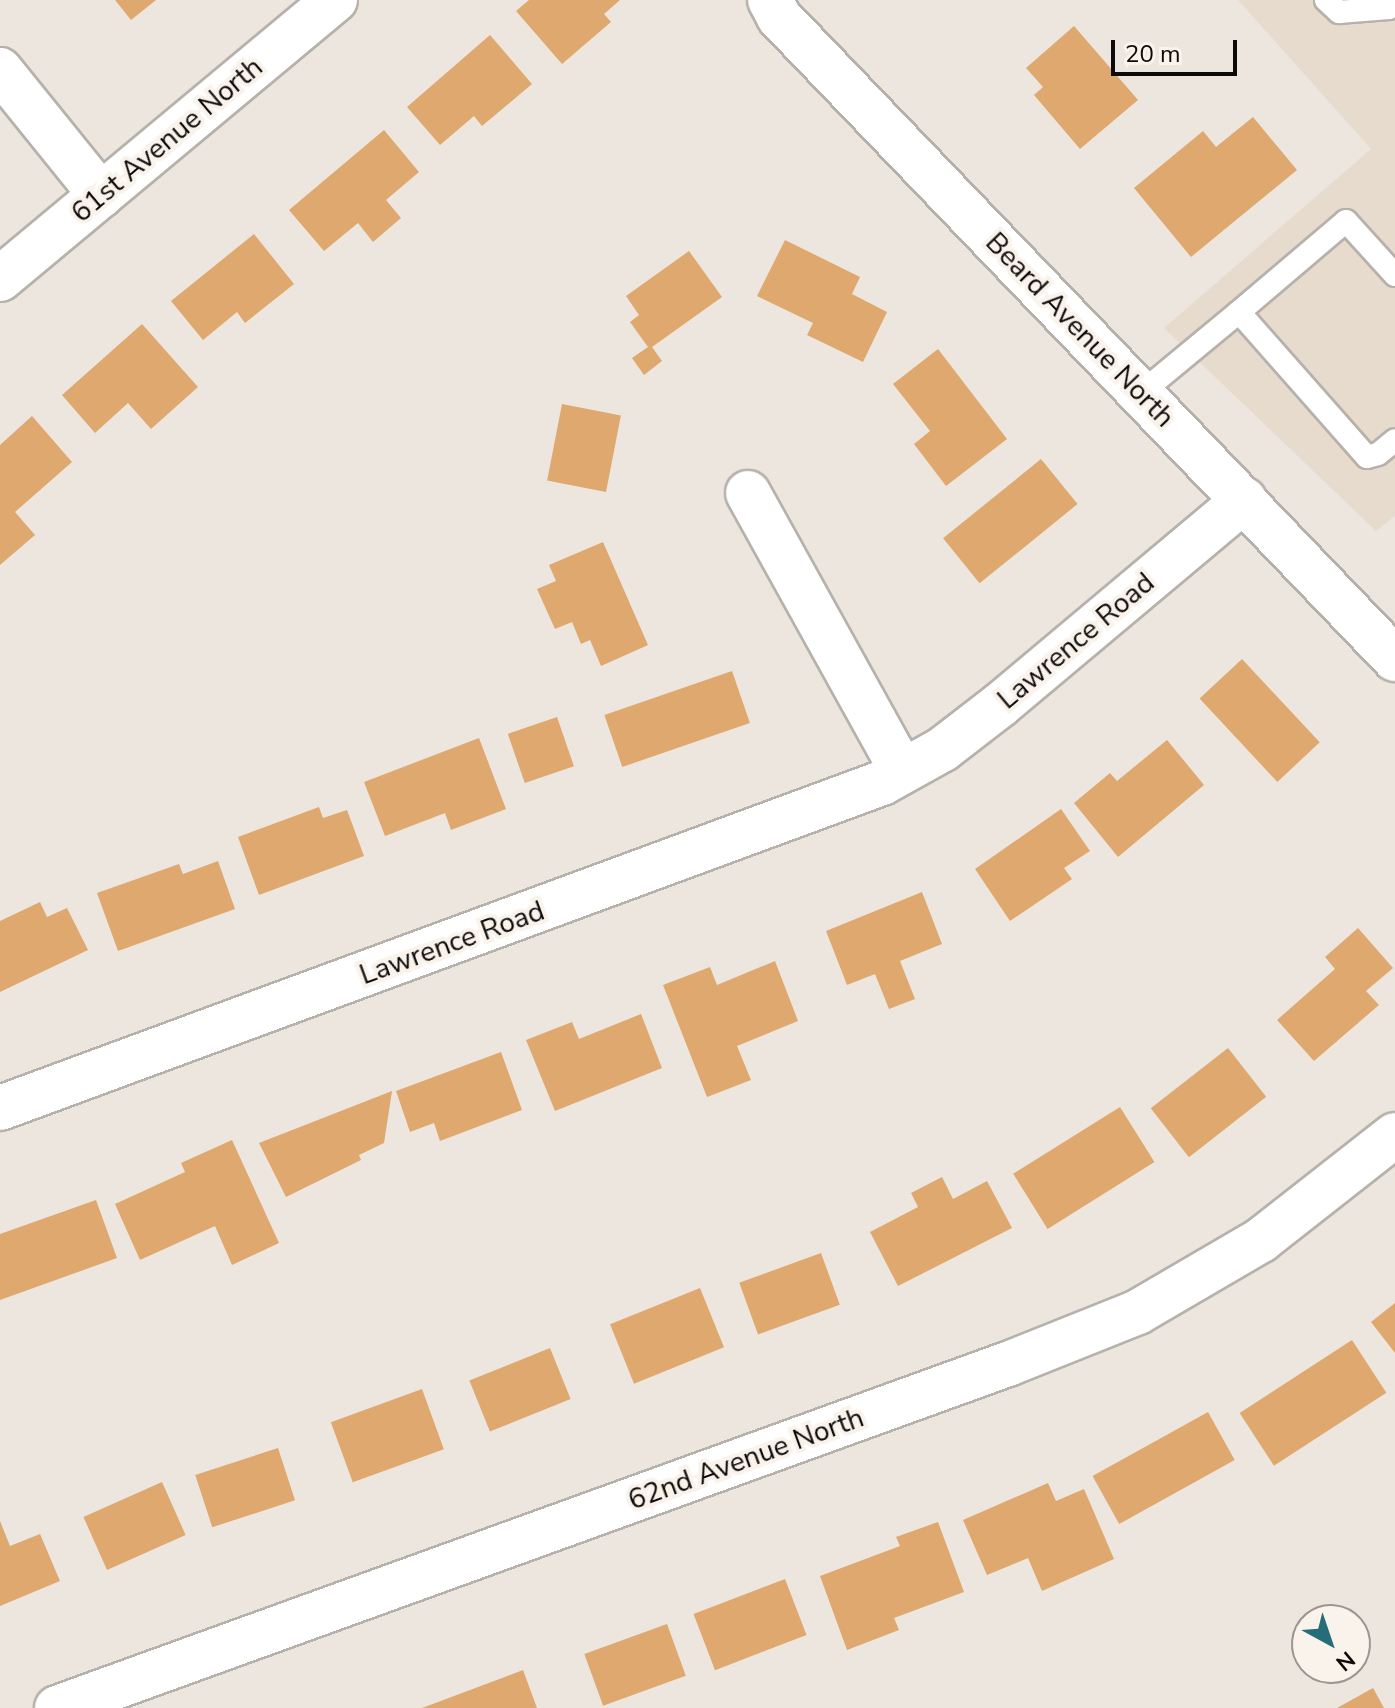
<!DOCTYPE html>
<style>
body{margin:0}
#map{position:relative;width:1395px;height:1708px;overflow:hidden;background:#ece6df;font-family:"Nunito Sans",sans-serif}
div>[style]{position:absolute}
.built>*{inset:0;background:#e7dbce}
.building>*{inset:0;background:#dfa86e;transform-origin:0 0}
.roads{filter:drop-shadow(2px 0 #b7b1ab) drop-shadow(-2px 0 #b7b1ab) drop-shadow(0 2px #b7b1ab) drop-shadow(0 -2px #b7b1ab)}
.service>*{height:22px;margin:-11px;padding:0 11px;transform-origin:11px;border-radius:11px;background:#fff}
.minor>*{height:44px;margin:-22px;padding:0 22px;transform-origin:22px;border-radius:22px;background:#fff}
span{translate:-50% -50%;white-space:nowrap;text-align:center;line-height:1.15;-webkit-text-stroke:8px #faf3ec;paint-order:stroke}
.street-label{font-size:28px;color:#0d0b09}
.north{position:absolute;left:1291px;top:1604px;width:80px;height:80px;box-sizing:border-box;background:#faf3ec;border:2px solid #9b9691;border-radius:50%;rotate:140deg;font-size:22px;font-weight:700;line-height:32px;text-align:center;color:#0d0b09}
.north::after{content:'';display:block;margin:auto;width:28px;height:36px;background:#266d7a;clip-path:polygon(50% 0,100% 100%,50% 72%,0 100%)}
.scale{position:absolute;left:1111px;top:40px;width:126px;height:36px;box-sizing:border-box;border:4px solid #0d0b09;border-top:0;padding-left:10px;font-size:24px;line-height:28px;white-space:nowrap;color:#0d0b09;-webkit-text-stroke:6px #faf3ec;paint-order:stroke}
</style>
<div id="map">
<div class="built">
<div style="clip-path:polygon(1238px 0,1395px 0,1395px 516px,1376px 531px,1164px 328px,1371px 149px)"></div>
</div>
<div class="building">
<div style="clip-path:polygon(115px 0,156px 0,131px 20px)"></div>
<div style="clip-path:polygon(529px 0,620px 0,604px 14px,611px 22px,562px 64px,516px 11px)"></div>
<div style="clip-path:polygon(1074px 26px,1138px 100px,1080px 149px,1034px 95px,1043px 87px,1026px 68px)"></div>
<div style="clip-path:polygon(490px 35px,532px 84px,482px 126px,474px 116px,440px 145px,407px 107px)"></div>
<div style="clip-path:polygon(1253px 117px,1297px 170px,1191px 257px,1134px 188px,1203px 131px,1216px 147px)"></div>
<div style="clip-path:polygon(384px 130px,419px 172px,386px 200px,401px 218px,373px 242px,358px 223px,324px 251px,289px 210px)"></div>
<div style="clip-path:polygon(254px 234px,294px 284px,245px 323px,237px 312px,203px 340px,171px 301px)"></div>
<div style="clip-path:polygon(785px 240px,860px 277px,852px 294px,887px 312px,863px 362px,807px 335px,813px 323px,757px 296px)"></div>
<div style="clip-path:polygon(689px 251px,722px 297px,652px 347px,662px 361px,644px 375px,632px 358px,648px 347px,630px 322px,639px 315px,626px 296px)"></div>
<div style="clip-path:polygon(142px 324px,198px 387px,151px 429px,128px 403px,95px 433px,62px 395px)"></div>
<div style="clip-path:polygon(938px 349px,1007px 439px,946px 486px,914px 444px,930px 431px,893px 384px)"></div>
<div style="left:562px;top:404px;width:60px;height:78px;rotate:11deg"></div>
<div style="clip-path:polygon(32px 416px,72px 462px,15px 512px,35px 535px,0 565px,0 445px)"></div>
<div style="left:1041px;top:459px;width:58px;height:126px;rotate:51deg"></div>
<div style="clip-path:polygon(603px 542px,648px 645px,601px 666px,590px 640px,581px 644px,572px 622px,555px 629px,537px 589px,556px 581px,549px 565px)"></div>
<div style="left:1242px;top:659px;width:114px;height:58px;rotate:47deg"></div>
<div style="left:732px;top:671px;width:55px;height:135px;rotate:71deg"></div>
<div style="left:557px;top:717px;width:52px;height:52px;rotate:71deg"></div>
<div style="clip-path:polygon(479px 738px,506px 809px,451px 830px,445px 813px,385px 836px,364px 782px)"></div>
<div style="clip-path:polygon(1167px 740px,1204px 785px,1118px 857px,1074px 803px,1110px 773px,1117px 781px)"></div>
<div style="clip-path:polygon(319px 807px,323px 818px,347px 810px,364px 856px,259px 895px,238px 837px)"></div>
<div style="clip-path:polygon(1061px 809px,1090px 851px,1064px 868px,1072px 879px,1010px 921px,975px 869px)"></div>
<div style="clip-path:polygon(218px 861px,235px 909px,118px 951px,97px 893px,179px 864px,183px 874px)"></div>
<div style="clip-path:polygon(922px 892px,942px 944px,900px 961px,915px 999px,889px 1009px,875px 974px,847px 985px,826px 931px)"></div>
<div style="clip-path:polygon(40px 902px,47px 917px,67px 908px,88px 950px,0 992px,0 921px)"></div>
<div style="clip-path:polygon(1358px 928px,1393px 968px,1366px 991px,1379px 1005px,1314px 1061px,1277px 1020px,1335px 969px,1325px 957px)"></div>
<div style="clip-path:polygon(775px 961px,798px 1021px,737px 1046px,751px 1080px,707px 1097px,663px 985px,710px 967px,717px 985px)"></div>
<div style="clip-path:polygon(641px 1014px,662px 1068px,555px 1111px,526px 1040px,572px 1022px,579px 1039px)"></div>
<div style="left:1228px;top:1048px;width:62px;height:98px;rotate:52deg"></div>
<div style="clip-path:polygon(501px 1052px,522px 1110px,440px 1141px,434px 1123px,410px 1132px,396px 1091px)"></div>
<div style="clip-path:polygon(392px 1091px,384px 1143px,359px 1155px,361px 1160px,286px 1197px,259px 1143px)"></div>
<div style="left:1120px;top:1107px;width:65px;height:126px;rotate:58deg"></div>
<div style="clip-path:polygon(232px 1140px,279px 1243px,232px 1265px,215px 1226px,140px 1260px,115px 1204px,185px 1172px,181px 1163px)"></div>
<div style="clip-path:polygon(942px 1177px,953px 1199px,987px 1181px,1012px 1228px,898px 1286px,870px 1232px,918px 1207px,911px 1193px)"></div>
<div style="clip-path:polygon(96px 1200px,117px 1258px,0 1300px,0 1234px)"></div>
<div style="left:821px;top:1253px;width:55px;height:87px;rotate:70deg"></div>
<div style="left:700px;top:1288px;width:64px;height:97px;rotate:68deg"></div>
<div style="clip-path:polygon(1395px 1303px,1395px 1353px,1371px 1322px)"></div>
<div style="left:1352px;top:1340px;width:63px;height:134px;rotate:57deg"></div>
<div style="left:550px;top:1348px;width:55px;height:87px;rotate:68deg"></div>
<div style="left:422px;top:1389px;width:64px;height:97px;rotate:70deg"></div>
<div style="left:1208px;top:1412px;width:55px;height:132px;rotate:61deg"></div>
<div style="left:278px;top:1448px;width:55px;height:87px;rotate:72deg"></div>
<div style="left:162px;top:1482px;width:58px;height:86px;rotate:66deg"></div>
<div style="clip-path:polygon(1048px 1483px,1056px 1501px,1084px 1489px,1114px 1559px,1042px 1591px,1028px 1558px,987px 1575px,963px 1520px)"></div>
<div style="clip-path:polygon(0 1521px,10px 1546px,40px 1534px,60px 1581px,0 1606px)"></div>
<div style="clip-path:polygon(938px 1522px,964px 1592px,894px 1618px,899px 1630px,847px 1650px,820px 1576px,900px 1546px,896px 1537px)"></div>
<div style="left:785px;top:1579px;width:60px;height:98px;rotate:69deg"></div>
<div style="left:667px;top:1624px;width:55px;height:88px;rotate:70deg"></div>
<div style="clip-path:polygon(523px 1670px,537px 1708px,422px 1708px)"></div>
<div style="clip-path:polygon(1373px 1688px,1384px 1708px,1337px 1708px)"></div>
</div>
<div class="roads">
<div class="service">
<div style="left:1326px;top:0;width:18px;rotate:43deg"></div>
<div style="left:1339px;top:12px;width:50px;rotate:-4.6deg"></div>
<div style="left:1389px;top:8px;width:7px;rotate:-34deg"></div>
<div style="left:1239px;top:312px;width:140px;rotate:-40.4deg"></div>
<div style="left:1346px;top:221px;width:73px;rotate:47.8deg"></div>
<div style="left:1141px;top:393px;width:127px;rotate:-39.6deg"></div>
<div style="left:1239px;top:312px;width:193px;rotate:48.6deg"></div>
<div style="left:1367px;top:457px;width:11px;rotate:-15deg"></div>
<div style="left:1378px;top:454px;width:22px;rotate:-39deg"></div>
</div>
<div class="minor">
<div style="left:770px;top:0;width:19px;rotate:62deg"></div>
<div style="left:779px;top:17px;width:890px;rotate:46.18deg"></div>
<div style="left:0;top:70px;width:161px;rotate:51.1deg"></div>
<div style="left:0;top:279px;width:436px;rotate:-39.8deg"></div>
<div style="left:748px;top:493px;width:318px;rotate:61deg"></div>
<div style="left:0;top:1108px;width:940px;rotate:-20.23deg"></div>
<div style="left:882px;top:783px;width:70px;rotate:-29.1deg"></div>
<div style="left:943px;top:749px;width:72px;rotate:-37.7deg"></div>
<div style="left:1000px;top:705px;width:319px;rotate:-40deg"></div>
<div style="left:57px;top:1708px;width:1011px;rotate:-19.89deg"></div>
<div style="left:1008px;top:1364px;width:140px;rotate:-21.8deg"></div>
<div style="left:1138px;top:1312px;width:143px;rotate:-30.3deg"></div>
<div style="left:1261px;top:1240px;width:170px;rotate:-38.1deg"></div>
</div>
</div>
<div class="street-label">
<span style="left:167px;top:140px;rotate:-40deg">61st Avenue North</span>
<span style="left:1080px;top:330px;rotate:46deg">Beard Avenue North</span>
<span style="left:1076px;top:641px;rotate:-40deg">Lawrence Road</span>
<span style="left:452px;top:943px;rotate:-20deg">Lawrence Road</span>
<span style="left:746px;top:1459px;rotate:-20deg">62nd Avenue North</span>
</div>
<div class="north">N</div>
<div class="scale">20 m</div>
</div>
